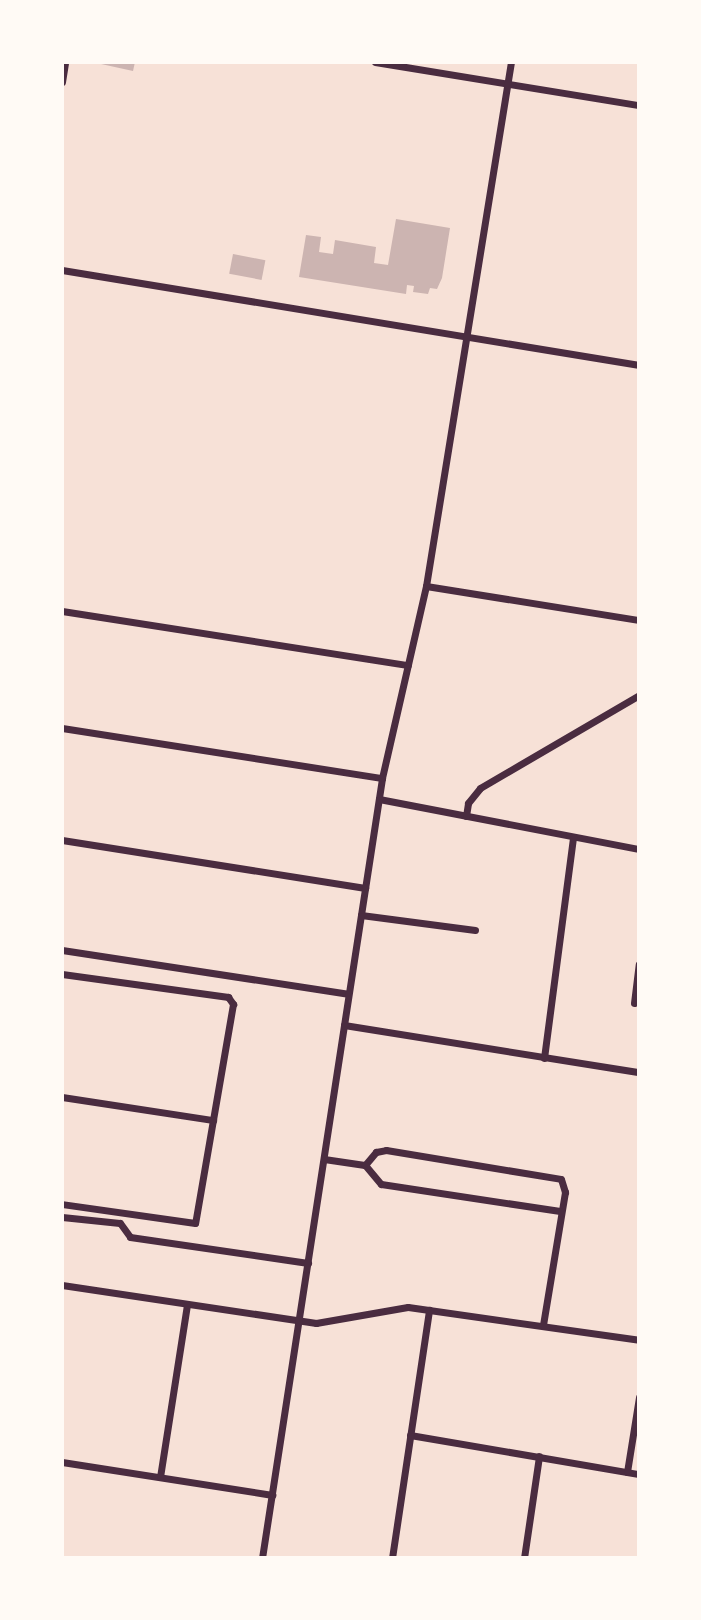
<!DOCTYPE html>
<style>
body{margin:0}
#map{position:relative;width:701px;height:1620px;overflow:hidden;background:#f7e1d7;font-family:Mulish,sans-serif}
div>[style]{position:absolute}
.building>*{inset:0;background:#ccb4b1;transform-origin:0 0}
.minor>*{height:7px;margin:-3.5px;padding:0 3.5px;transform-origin:3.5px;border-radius:3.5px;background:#4a2c40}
span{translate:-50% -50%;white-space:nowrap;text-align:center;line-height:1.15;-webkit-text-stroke:6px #fffaf5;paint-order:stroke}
.frame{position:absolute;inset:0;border:64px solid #fffaf5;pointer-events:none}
</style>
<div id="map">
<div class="building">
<div style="clip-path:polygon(92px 62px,135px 62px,133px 71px)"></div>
<div style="clip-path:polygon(396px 219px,450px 228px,442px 278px,437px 289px,430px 288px,428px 294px,413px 292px,414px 286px,407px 285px,406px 294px,299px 277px,306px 235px,321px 237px,319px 252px,333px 254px,335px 240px,376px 247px,374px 263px,388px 265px)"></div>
<div style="left:233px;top:254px;width:33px;height:20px;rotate:11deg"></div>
</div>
<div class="minor">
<div style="left:375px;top:62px;width:267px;rotate:9.3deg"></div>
<div style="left:62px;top:82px;width:20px;rotate:-81deg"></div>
<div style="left:62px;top:270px;width:585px;rotate:9.35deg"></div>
<div style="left:426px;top:586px;width:216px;rotate:9.1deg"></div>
<div style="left:62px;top:611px;width:350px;rotate:8.9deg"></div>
<div style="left:62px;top:728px;width:324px;rotate:8.9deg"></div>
<div style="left:379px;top:799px;width:265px;rotate:10.9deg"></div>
<div style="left:466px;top:816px;width:13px;rotate:-81deg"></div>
<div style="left:468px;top:803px;width:19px;rotate:-51deg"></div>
<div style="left:480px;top:788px;width:184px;rotate:-30.3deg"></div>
<div style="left:62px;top:840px;width:307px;rotate:9deg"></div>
<div style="left:361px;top:915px;width:115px;rotate:7.5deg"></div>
<div style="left:62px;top:950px;width:289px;rotate:8.7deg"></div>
<div style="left:62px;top:974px;width:168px;rotate:7.9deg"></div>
<div style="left:228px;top:997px;width:9px;rotate:54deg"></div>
<div style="left:233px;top:1004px;width:222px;rotate:99.8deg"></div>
<div style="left:195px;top:1223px;width:134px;rotate:-171.9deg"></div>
<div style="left:634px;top:1003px;width:39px;rotate:-83deg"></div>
<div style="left:344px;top:1025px;width:299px;rotate:9.1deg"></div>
<div style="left:544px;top:1058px;width:223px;rotate:-82.5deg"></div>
<div style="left:62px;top:1097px;width:153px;rotate:8.7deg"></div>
<div style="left:324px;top:1159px;width:41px;rotate:8.3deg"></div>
<div style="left:365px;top:1165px;width:17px;rotate:-50deg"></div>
<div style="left:376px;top:1152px;width:10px;rotate:-11deg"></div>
<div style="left:386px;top:1150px;width:177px;rotate:9.4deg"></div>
<div style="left:561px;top:1179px;width:14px;rotate:73deg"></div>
<div style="left:565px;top:1192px;width:135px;rotate:99.4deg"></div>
<div style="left:365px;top:1165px;width:25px;rotate:50deg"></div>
<div style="left:381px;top:1184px;width:181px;rotate:8.6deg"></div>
<div style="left:62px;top:1217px;width:58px;rotate:5.9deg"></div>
<div style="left:120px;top:1223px;width:17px;rotate:54deg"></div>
<div style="left:130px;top:1237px;width:180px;rotate:8.3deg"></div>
<div style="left:62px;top:1285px;width:257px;rotate:8.5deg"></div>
<div style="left:316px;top:1323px;width:93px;rotate:-9.9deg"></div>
<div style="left:408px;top:1307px;width:233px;rotate:8.1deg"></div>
<div style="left:410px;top:1435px;width:232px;rotate:9.7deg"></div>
<div style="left:62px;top:1462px;width:213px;rotate:8.9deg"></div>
<div style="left:627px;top:1472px;width:76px;rotate:-80.9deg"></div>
<div style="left:160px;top:1477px;width:175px;rotate:-81.1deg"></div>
<div style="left:262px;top:1558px;width:789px;rotate:-81.25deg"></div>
<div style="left:382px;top:778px;width:197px;rotate:-77.1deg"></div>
<div style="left:426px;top:586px;width:531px;rotate:-80.79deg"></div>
<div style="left:392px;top:1558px;width:251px;rotate:-81.5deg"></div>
<div style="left:524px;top:1558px;width:103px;rotate:-81.6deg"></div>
</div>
<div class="frame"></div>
</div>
